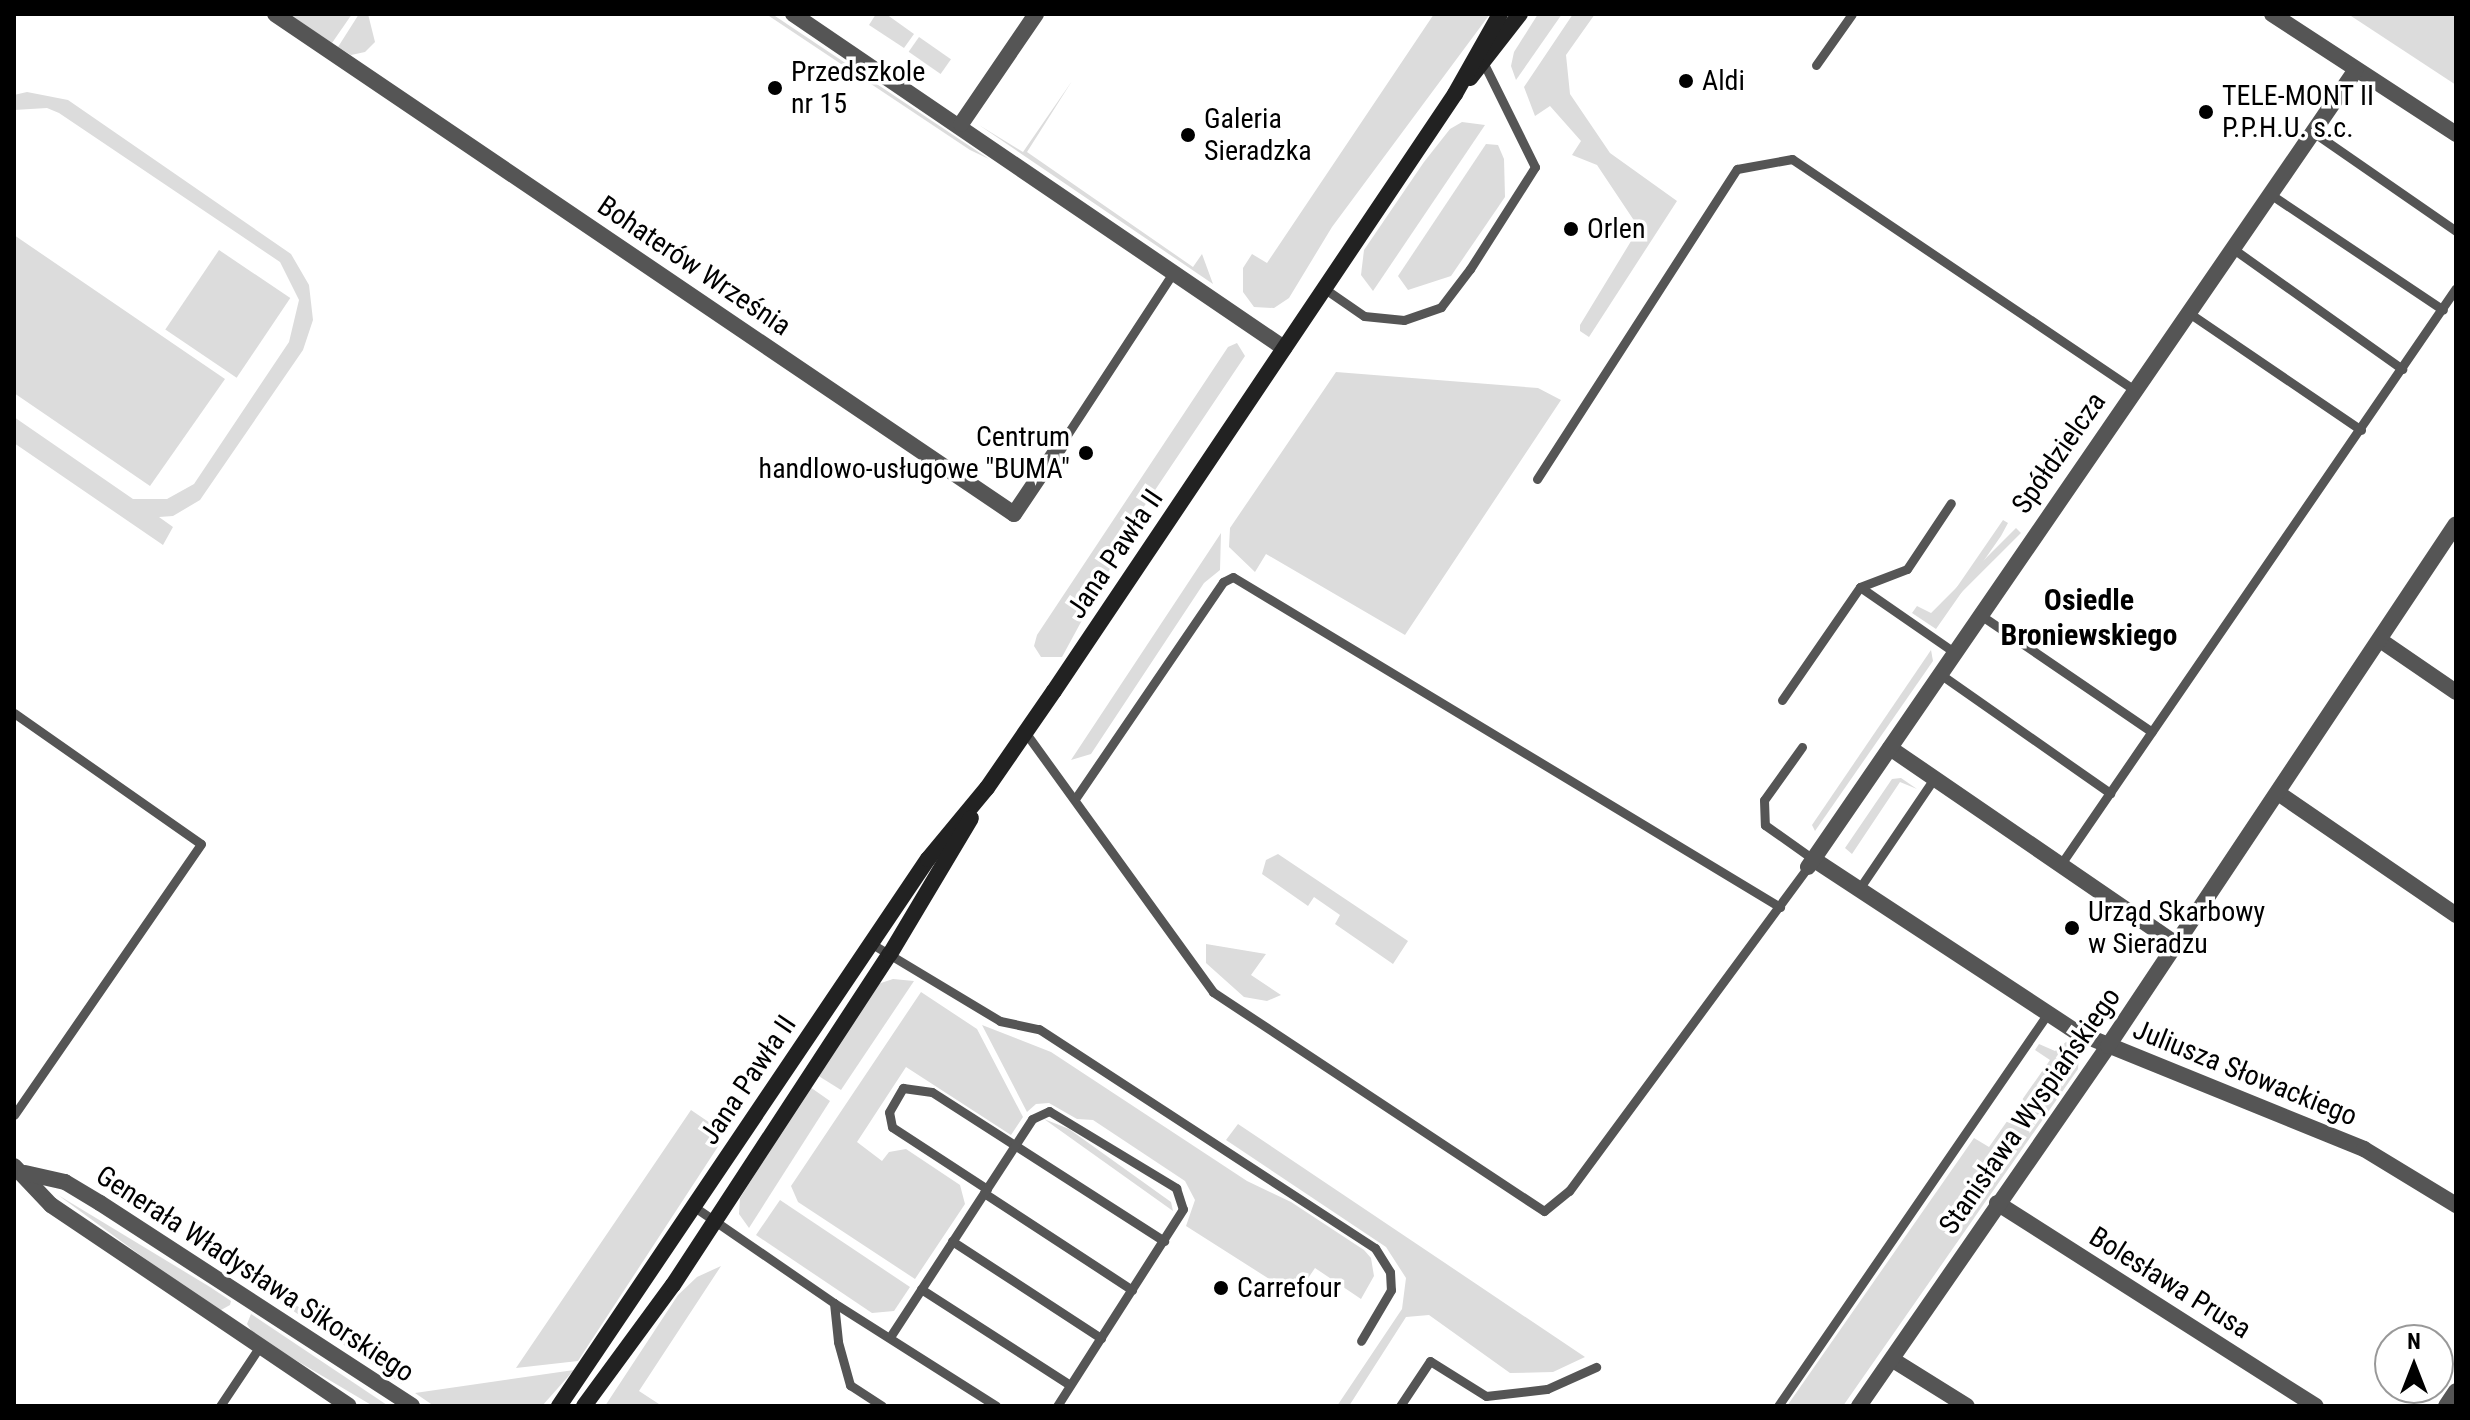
<!DOCTYPE html>
<meta charset="utf-8">
<style>
body{margin:0}
#map{position:relative;width:2470px;height:1420px;overflow:hidden;background:#fff;font-family:"Roboto Condensed",sans-serif}
div>[style]{position:absolute}
.green>*{inset:0;background:#dcdcdc;transform-origin:0 0}
.service>*{height:9px;margin:-4.5px;padding:0 4.5px;transform-origin:4.5px;border-radius:4.5px;background:#555}
.minor>*{height:16px;margin:-8px;padding:0 8px;transform-origin:8px;border-radius:8px;background:#555}
.secondary>*{height:16px;margin:-8px;padding:0 8px;transform-origin:8px;border-radius:8px;background:#222}
.dots>*{width:22px;height:22px;translate:-50% -50%;box-sizing:border-box;border:4px solid #fff;border-radius:50%}
span{translate:-50% -50%;white-space:nowrap;text-align:center;line-height:1.15;-webkit-text-stroke:7px #fff;paint-order:stroke}
.poi-label{font-size:28px;color:#000}
.left{translate:0 -50%;text-align:left}
.right{translate:-100% -50%;text-align:right}
.street-label{font-size:28px;color:#000}
.neighbourhood-label{font-size:30px;color:#000;font-weight:700}
.frame{position:absolute;inset:0;border:16px solid #000;pointer-events:none}
.north{position:absolute;left:2374px;top:1324px;width:80px;height:80px;box-sizing:border-box;background:#fff;border:2px solid #999;border-radius:50%;rotate:0deg;font-size:22px;font-weight:700;line-height:32px;text-align:center;color:#000}
.north::after{content:'';display:block;margin:auto;width:28px;height:36px;background:#000;clip-path:polygon(50% 0,100% 100%,50% 72%,0 100%)}
</style>
<div id="map">
<div class="green">
<div style="clip-path:polygon(289px 14px,352px 14px,332px 43px)"></div>
<div style="clip-path:polygon(359px 14px,368px 14px,375px 42px,365px 52px,351px 55px,338px 47px)"></div>
<div style="clip-path:polygon(766px 14px,772px 14px,989px 159px,970px 150px)"></div>
<div style="clip-path:polygon(876px 14px,886px 14px,914px 34px,904px 48px,869px 25px)"></div>
<div style="clip-path:polygon(1434px 14px,1490px 14px,1332px 227px,1289px 298px,1274px 308px,1254px 307px,1243px 292px,1243px 268px,1252px 254px,1267px 263px)"></div>
<div style="clip-path:polygon(1538px 14px,1562px 14px,1516px 80px,1511px 66px,1514px 52px)"></div>
<div style="clip-path:polygon(1573px 14px,1595px 14px,1566px 55px,1570px 94px,1610px 153px,1677px 201px,1589px 337px,1580px 331px,1580px 325px,1639px 228px,1597px 165px,1572px 155px,1581px 141px,1550px 106px,1535px 116px,1524px 87px)"></div>
<div style="clip-path:polygon(2348px 14px,2456px 14px,2456px 85px)"></div>
<div style="left:919px;top:37px;width:39px;height:18px;rotate:35deg"></div>
<div style="clip-path:polygon(1072px 81px,1027px 152px,1193px 267px,1202px 254px,1213px 284px,979px 125px,1023px 152px)"></div>
<div style="clip-path:polygon(27px 92px,68px 100px,291px 254px,309px 285px,313px 320px,303px 350px,200px 500px,173px 516px,159px 517px,173px 527px,163px 545px,14px 443px,14px 417px,133px 499px,167px 499px,194px 484px,289px 342px,299px 300px,280px 262px,59px 113px,47px 108px,14px 110px,14px 95px)"></div>
<div style="clip-path:polygon(1462px 122px,1485px 125px,1373px 291px,1361px 275px,1364px 250px,1424px 162px,1450px 129px)"></div>
<div style="clip-path:polygon(1486px 144px,1498px 145px,1504px 159px,1505px 197px,1451px 276px,1408px 290px,1398px 276px)"></div>
<div style="clip-path:polygon(14px 235px,225px 379px,150px 486px,14px 393px)"></div>
<div style="left:219px;top:250px;width:86px;height:96px;rotate:34deg"></div>
<div style="clip-path:polygon(1237px 343px,1245px 356px,1143px 508px,1062px 657px,1041px 657px,1034px 646px,1037px 635px,1228px 347px)"></div>
<div style="clip-path:polygon(1336px 372px,1538px 388px,1561px 400px,1405px 635px,1266px 554px,1255px 572px,1229px 547px,1230px 528px)"></div>
<div style="clip-path:polygon(2003px 520px,2008px 523px,2001px 536px,1936px 629px,1912px 613px,1917px 606px,1937px 616px)"></div>
<div style="left:2016px;top:528px;width:7px;height:125px;rotate:45deg"></div>
<div style="clip-path:polygon(1221px 533px,1220px 570px,1204px 583px,1091px 754px,1071px 760px)"></div>
<div style="clip-path:polygon(1931px 650px,1933px 661px,1815px 831px,1812px 825px)"></div>
<div style="clip-path:polygon(1901px 778px,1917px 789px,1900px 782px,1852px 854px,1866px 866px,1845px 848px,1892px 779px)"></div>
<div style="clip-path:polygon(1278px 854px,1408px 941px,1393px 964px,1335px 924px,1340px 915px,1314px 897px,1308px 906px,1262px 874px,1266px 860px)"></div>
<div style="clip-path:polygon(1206px 944px,1266px 954px,1251px 975px,1281px 995px,1267px 1001px,1244px 997px,1206px 963px)"></div>
<div style="clip-path:polygon(893px 979px,914px 981px,841px 1090px,817px 1075px,878px 984px)"></div>
<div style="clip-path:polygon(921px 992px,977px 1029px,1023px 1117px,1011px 1135px,906px 1067px,857px 1142px,882px 1161px,889px 1152px,906px 1149px,960px 1185px,965px 1204px,915px 1279px,798px 1202px,791px 1186px)"></div>
<div style="clip-path:polygon(982px 1025px,1051px 1052px,1247px 1181px,1291px 1202px,1364px 1250px,1371px 1258px,1374px 1276px,1361px 1299px,1315px 1268px,1296px 1296px,1186px 1226px,1195px 1200px,1185px 1181px,1093px 1120px,1077px 1119px,1049px 1103px,1036px 1104px,1027px 1112px)"></div>
<div style="clip-path:polygon(2066px 1042px,2079px 1052px,2078px 1069px,1843px 1406px,1787px 1406px,1974px 1138px,1989px 1147px,2050px 1060px,2035px 1050px,2039px 1044px,2055px 1051px)"></div>
<div style="clip-path:polygon(810px 1087px,830px 1101px,749px 1228px,739px 1214px,740px 1198px)"></div>
<div style="clip-path:polygon(691px 1110px,716px 1127px,721px 1142px,589px 1344px,578px 1361px,516px 1368px)"></div>
<div style="clip-path:polygon(1044px 1119px,1069px 1129px,1171px 1202px,1173px 1211px)"></div>
<div style="clip-path:polygon(1238px 1124px,1585px 1357px,1553px 1372px,1510px 1373px,1429px 1315px,1406px 1317px,1349px 1406px,1337px 1406px,1402px 1309px,1406px 1278px,1386px 1247px,1226px 1140px)"></div>
<div style="clip-path:polygon(58px 1195px,210px 1287px,231px 1301px,230px 1305px,221px 1310px,207px 1304px)"></div>
<div style="clip-path:polygon(780px 1200px,910px 1287px,894px 1311px,872px 1313px,756px 1235px)"></div>
<div style="clip-path:polygon(721px 1266px,639px 1391px,662px 1406px,605px 1406px,678px 1295px,697px 1277px)"></div>
<div style="clip-path:polygon(276px 1292px,403px 1376px,402px 1384px,271px 1296px)"></div>
<div style="clip-path:polygon(251px 1314px,387px 1405px,386px 1406px,373px 1406px,255px 1336px,247px 1324px)"></div>
<div style="clip-path:polygon(574px 1370px,542px 1406px,434px 1406px,415px 1393px)"></div>
</div>
<div class="service">
<div style="left:1816px;top:65px;width:62px;rotate:-54.8deg"></div>
<div style="left:2313px;top:132px;width:174px;rotate:34.7deg"></div>
<div style="left:2270px;top:194px;width:208px;rotate:33.8deg"></div>
<div style="left:2232px;top:248px;width:209px;rotate:35.4deg"></div>
<div style="left:1325px;top:289px;width:47px;rotate:34.7deg"></div>
<div style="left:1364px;top:316px;width:40px;rotate:5.7deg"></div>
<div style="left:1404px;top:320px;width:39px;rotate:-19deg"></div>
<div style="left:1441px;top:307px;width:48px;rotate:-52.7deg"></div>
<div style="left:1470px;top:269px;width:121px;rotate:-57.5deg"></div>
<div style="left:1535px;top:167px;width:115px;rotate:-116.3deg"></div>
<div style="left:2189px;top:313px;width:208px;rotate:34.2deg"></div>
<div style="left:1061px;top:444px;width:207px;rotate:-56.8deg"></div>
<div style="left:1537px;top:479px;width:369px;rotate:-57.2deg"></div>
<div style="left:1737px;top:169px;width:56px;rotate:-10.3deg"></div>
<div style="left:1792px;top:159px;width:414px;rotate:34deg"></div>
<div style="left:1860px;top:587px;width:114px;rotate:34.7deg"></div>
<div style="left:1979px;top:614px;width:209px;rotate:34.3deg"></div>
<div style="left:1940px;top:674px;width:208px;rotate:35deg"></div>
<div style="left:1782px;top:700px;width:137px;rotate:-55.4deg"></div>
<div style="left:1860px;top:587px;width:50px;rotate:-21deg"></div>
<div style="left:1907px;top:569px;width:79px;rotate:-56.3deg"></div>
<div style="left:14px;top:713px;width:228px;rotate:35deg"></div>
<div style="left:201px;top:844px;width:329px;rotate:124.6deg"></div>
<div style="left:1025px;top:732px;width:321px;rotate:54.1deg"></div>
<div style="left:1213px;top:992px;width:397px;rotate:33.5deg"></div>
<div style="left:1544px;top:1211px;width:32px;rotate:-39deg"></div>
<div style="left:1569px;top:1191px;width:403px;rotate:-53.6deg"></div>
<div style="left:1802px;top:747px;width:65px;rotate:125.6deg"></div>
<div style="left:1764px;top:800px;width:25px;rotate:88deg"></div>
<div style="left:1765px;top:825px;width:59px;rotate:35.3deg"></div>
<div style="left:1075px;top:799px;width:263px;rotate:-55.7deg"></div>
<div style="left:1223px;top:582px;width:11px;rotate:-27deg"></div>
<div style="left:1233px;top:577px;width:639px;rotate:31.1deg"></div>
<div style="left:2061px;top:864px;width:698px;rotate:-55.56deg"></div>
<div style="left:1859px;top:889px;width:135px;rotate:-55.8deg"></div>
<div style="left:872px;top:944px;width:149px;rotate:31deg"></div>
<div style="left:1000px;top:1021px;width:40px;rotate:12deg"></div>
<div style="left:1039px;top:1029px;width:401px;rotate:33.1deg"></div>
<div style="left:1375px;top:1248px;width:28px;rotate:58deg"></div>
<div style="left:1390px;top:1272px;width:18px;rotate:87deg"></div>
<div style="left:1391px;top:1290px;width:59px;rotate:120.5deg"></div>
<div style="left:987px;top:1189px;width:113px;rotate:-146.9deg"></div>
<div style="left:892px;top:1127px;width:15px;rotate:-101deg"></div>
<div style="left:889px;top:1112px;width:28px;rotate:-60deg"></div>
<div style="left:903px;top:1088px;width:29px;rotate:8deg"></div>
<div style="left:932px;top:1092px;width:276px;rotate:32.7deg"></div>
<div style="left:984px;top:1193px;width:177px;rotate:33.2deg"></div>
<div style="left:693px;top:1206px;width:171px;rotate:34.5deg"></div>
<div style="left:834px;top:1303px;width:39px;rotate:84deg"></div>
<div style="left:838px;top:1342px;width:45px;rotate:74.4deg"></div>
<div style="left:850px;top:1385px;width:38px;rotate:33deg"></div>
<div style="left:952px;top:1241px;width:178px;rotate:33.1deg"></div>
<div style="left:921px;top:1289px;width:177px;rotate:32.8deg"></div>
<div style="left:834px;top:1303px;width:192px;rotate:32.4deg"></div>
<div style="left:890px;top:1337px;width:260px;rotate:-56.9deg"></div>
<div style="left:1032px;top:1119px;width:19px;rotate:-25deg"></div>
<div style="left:1049px;top:1111px;width:149px;rotate:31.2deg"></div>
<div style="left:1176px;top:1188px;width:22px;rotate:72deg"></div>
<div style="left:1183px;top:1209px;width:234px;rotate:122.6deg"></div>
<div style="left:220px;top:1406px;width:72px;rotate:-56.3deg"></div>
<div style="left:1400px;top:1406px;width:54px;rotate:-56.3deg"></div>
<div style="left:1430px;top:1361px;width:66px;rotate:32deg"></div>
<div style="left:1486px;top:1396px;width:61px;rotate:-6.5deg"></div>
<div style="left:1547px;top:1389px;width:54px;rotate:-24.2deg"></div>
<div style="left:1778px;top:1406px;width:477px;rotate:-55.5deg"></div>
</div>
<div class="minor">
<div style="left:275px;top:14px;width:892px;rotate:34.08deg"></div>
<div style="left:1014px;top:514px;width:84px;rotate:-56.1deg"></div>
<div style="left:793px;top:14px;width:594px;rotate:34.23deg"></div>
<div style="left:2272px;top:14px;width:220px;rotate:33.1deg"></div>
<div style="left:961px;top:124px;width:133px;rotate:-55.7deg"></div>
<div style="left:2380px;top:640px;width:92px;rotate:34.4deg"></div>
<div style="left:1890px;top:748px;width:347px;rotate:34.4deg"></div>
<div style="left:2278px;top:793px;width:216px;rotate:34.4deg"></div>
<div style="left:1813px;top:859px;width:315px;rotate:33.3deg"></div>
<div style="left:2076px;top:1032px;width:311px;rotate:22.1deg"></div>
<div style="left:2364px;top:1149px;width:108px;rotate:31.3deg"></div>
<div style="left:1808px;top:867px;width:966px;rotate:-55.5deg"></div>
<div style="left:14px;top:1166px;width:54px;rotate:46.5deg"></div>
<div style="left:51px;top:1205px;width:359px;rotate:34deg"></div>
<div style="left:25px;top:1173px;width:41px;rotate:12.7deg"></div>
<div style="left:65px;top:1182px;width:41px;rotate:31deg"></div>
<div style="left:100px;top:1203px;width:372px;rotate:33deg"></div>
<div style="left:1997px;top:1203px;width:378px;rotate:32.5deg"></div>
<div style="left:1893px;top:1360px;width:87px;rotate:31.9deg"></div>
<div style="left:1859px;top:1406px;width:438px;rotate:-55.3deg"></div>
<div style="left:2108px;top:1046px;width:627px;rotate:-56.31deg"></div>
<div style="left:2446px;top:1406px;width:18px;rotate:-56deg"></div>
</div>
<div class="secondary">
<div style="left:1470px;top:78px;width:81px;rotate:-52deg"></div>
<div style="left:559px;top:1406px;width:660px;rotate:-56deg"></div>
<div style="left:928px;top:859px;width:92px;rotate:-50.3deg"></div>
<div style="left:987px;top:788px;width:118px;rotate:-55.4deg"></div>
<div style="left:1054px;top:691px;width:719px;rotate:-56.11deg"></div>
<div style="left:1455px;top:94px;width:92px;rotate:-60.6deg"></div>
<div style="left:584px;top:1406px;width:150px;rotate:-53.7deg"></div>
<div style="left:673px;top:1285px;width:396px;rotate:-56.8deg"></div>
<div style="left:890px;top:954px;width:158px;rotate:-59.2deg"></div>
</div>
<div class="dots">
<div style="left:1686px;top:81px;background:#000"></div>
<div style="left:775px;top:88px;background:#000"></div>
<div style="left:2206px;top:112px;background:#000"></div>
<div style="left:1188px;top:135px;background:#000"></div>
<div style="left:1571px;top:229px;background:#000"></div>
<div style="left:1086px;top:453px;background:#000"></div>
<div style="left:2072px;top:928px;background:#000"></div>
<div style="left:1221px;top:1288px;background:#000"></div>
</div>
<div class="poi-label">
<span class="left" style="left:791px;top:88px">Przedszkole<br>nr 15</span>
<span class="left" style="left:1702px;top:81px">Aldi</span>
<span class="left" style="left:2222px;top:112px">TELE-MONT II<br>P.P.H.U. s.c.</span>
<span class="left" style="left:1204px;top:135px">Galeria<br>Sieradzka</span>
<span class="left" style="left:1587px;top:229px">Orlen</span>
<span class="right" style="left:1070px;top:453px">Centrum<br>handlowo-usługowe "BUMA"</span>
<span class="left" style="left:2088px;top:928px">Urząd Skarbowy<br>w Sieradzu</span>
<span class="left" style="left:1237px;top:1288px">Carrefour</span>
</div>
<div class="street-label">
<span style="left:694px;top:266px;rotate:34deg">Bohaterów Września</span>
<span style="left:2059px;top:453px;rotate:-55deg">Spółdzielcza</span>
<span style="left:1115px;top:554px;rotate:-56deg">Jana Pawła II</span>
<span style="left:2245px;top:1073px;rotate:22deg">Juliusza Słowackiego</span>
<span style="left:748px;top:1080px;rotate:-56deg">Jana Pawła II</span>
<span style="left:2030px;top:1111px;rotate:-55deg">Stanisława Wyspiańskiego</span>
<span style="left:255px;top:1274px;rotate:33deg">Generała Władysława Sikorskiego</span>
<span style="left:2170px;top:1283px;rotate:32deg">Bolesława Prusa</span>
</div>
<div class="neighbourhood-label">
<span style="left:2089px;top:617px">Osiedle<br>Broniewskiego</span>
</div>
<div class="frame"></div>
<div class="north">N</div>
</div>
